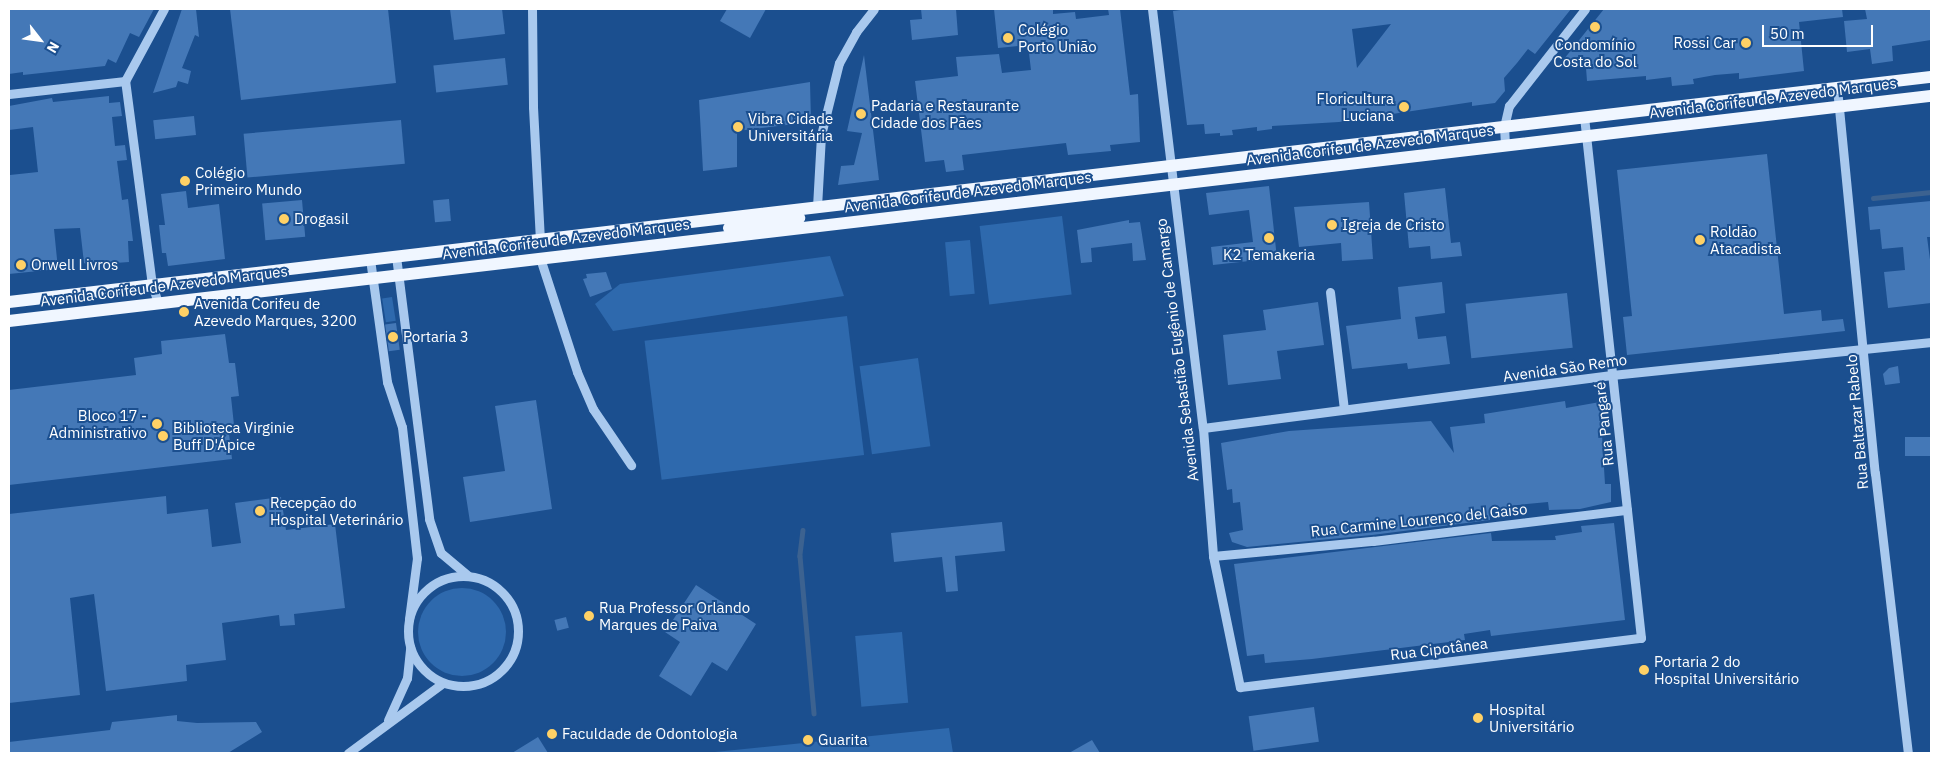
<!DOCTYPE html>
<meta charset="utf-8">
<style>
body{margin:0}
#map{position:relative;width:1940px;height:762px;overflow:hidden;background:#1b4f8f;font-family:"IBM Plex Sans",sans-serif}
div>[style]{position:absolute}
.green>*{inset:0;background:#2e69ad;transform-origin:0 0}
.round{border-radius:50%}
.stream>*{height:4.5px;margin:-2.25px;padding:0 2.25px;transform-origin:2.25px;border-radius:2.25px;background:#3c6290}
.building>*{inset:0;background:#4478b7;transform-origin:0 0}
.minor>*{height:9px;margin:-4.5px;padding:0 4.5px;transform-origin:4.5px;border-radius:4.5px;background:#a9c9ee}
.minor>.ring{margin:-4.5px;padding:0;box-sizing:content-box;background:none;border:9px solid #a9c9ee;border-radius:50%}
.major>*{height:12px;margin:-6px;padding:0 6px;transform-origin:6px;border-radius:6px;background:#f0f6ff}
.dots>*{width:14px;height:14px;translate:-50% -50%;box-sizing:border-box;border:2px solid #1b4f8f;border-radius:50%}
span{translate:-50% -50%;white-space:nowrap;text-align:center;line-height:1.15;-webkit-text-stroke:4px #1b4f8f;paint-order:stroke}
.poi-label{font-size:15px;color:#fff}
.left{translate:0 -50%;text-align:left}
.right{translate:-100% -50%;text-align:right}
.street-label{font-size:15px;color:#fff}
.frame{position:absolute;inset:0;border:10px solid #fff;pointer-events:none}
.north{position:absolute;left:15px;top:15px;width:50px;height:50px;-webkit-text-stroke:4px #1b4f8f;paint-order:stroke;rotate:120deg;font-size:14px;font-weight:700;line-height:20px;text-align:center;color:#fff}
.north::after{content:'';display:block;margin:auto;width:18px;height:22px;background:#fff;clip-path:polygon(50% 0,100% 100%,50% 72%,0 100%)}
.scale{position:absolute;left:1762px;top:25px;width:111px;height:22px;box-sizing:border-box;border:2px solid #fff;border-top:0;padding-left:6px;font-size:15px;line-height:18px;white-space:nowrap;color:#fff;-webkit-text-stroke:4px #1b4f8f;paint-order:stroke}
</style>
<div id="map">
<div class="green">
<div style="left:1062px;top:216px;width:79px;height:83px;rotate:83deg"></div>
<div style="left:970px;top:240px;width:54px;height:25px;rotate:85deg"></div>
<div style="clip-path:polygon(830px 256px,844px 296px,613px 331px,595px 304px,620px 284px)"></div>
<div style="left:392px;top:297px;width:24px;height:10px;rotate:81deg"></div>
<div style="left:847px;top:316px;width:140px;height:204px;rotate:83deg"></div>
<div style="left:918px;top:358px;width:89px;height:59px;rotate:82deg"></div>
<div class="round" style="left:418px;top:588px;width:88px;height:88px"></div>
<div style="left:902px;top:632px;width:71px;height:47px;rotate:85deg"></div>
<div style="clip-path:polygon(949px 728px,953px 753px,705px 753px)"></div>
</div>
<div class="stream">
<div style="left:1873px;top:198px;width:58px;rotate:-5.9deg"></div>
<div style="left:803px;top:530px;width:26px;rotate:97deg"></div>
<div style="left:800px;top:556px;width:158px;rotate:84.9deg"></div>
</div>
<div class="building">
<div style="clip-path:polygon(9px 9px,154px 9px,139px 37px,130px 33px,116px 63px,108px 59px,105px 66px,23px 75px,23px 72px,9px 74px)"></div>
<div style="clip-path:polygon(182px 9px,196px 9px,199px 37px,195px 35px,182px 68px,191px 71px,188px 84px,178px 81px,176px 87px,153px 93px)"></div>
<div style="clip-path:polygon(230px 9px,388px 9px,396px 83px,241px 100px)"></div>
<div style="clip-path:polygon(450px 9px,502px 9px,505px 34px,454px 40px)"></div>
<div style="clip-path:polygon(727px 9px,766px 9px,750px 38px,720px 21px)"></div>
<div style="clip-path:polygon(921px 9px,956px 9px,958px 35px,912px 40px,910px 20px,922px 19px)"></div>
<div style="clip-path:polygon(994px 9px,1053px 9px,1053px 14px,1075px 12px,1076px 19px,1109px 15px,1108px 9px,1120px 9px,1130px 95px,1138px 94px,1140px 142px,1110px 145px,1111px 151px,1068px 155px,1066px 143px,962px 155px,964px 170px,946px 172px,944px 160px,925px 162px,915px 81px,958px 76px,956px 57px,999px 54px,1002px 73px,1031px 70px,1028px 45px,998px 48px)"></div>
<div style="clip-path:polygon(evenodd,1188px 9px,1571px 9px,1535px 54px,1528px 49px,1517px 63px,1504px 78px,1505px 91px,1495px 103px,1472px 106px,1472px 102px,1339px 122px,1272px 126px,1272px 129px,1257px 131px,1257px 127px,1232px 130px,1233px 135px,1220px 136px,1220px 133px,1205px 134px,1204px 124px,1187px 125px,1173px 11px,1188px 9px,1391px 24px,1357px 68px,1352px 29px,1391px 24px)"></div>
<div style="clip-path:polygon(1604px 9px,1842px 9px,1843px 17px,1799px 22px,1804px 71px,1739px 79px,1739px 73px,1715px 75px,1693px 79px,1694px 84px,1672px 86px,1671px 77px,1646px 80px,1646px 76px,1587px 81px,1586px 68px,1564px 59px)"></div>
<div style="clip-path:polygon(1865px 9px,1931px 9px,1931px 40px,1892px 46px,1893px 61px,1872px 64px,1870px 49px,1847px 52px,1844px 21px,1867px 19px)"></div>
<div style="clip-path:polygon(864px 55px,879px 180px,838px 185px,841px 166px,854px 165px,862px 133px,847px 131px)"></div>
<div style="left:505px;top:58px;width:27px;height:72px;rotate:84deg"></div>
<div style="clip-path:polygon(810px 82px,811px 122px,737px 131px,737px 167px,703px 171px,699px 100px)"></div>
<div style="clip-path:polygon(109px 96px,109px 103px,120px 102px,122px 116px,112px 117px,115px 146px,125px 145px,127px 160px,117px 161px,122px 200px,128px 199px,133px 241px,128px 241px,129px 262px,88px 265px,84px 263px,80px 228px,54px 229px,58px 269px,9px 274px,9px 179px,10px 175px,38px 172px,33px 127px,9px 130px,9px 106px,52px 98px,53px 102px)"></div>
<div style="left:194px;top:116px;width:19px;height:41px;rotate:84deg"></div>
<div style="left:401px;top:120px;width:44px;height:158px;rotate:85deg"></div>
<div style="clip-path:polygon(1767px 154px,1784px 314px,1821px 310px,1822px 321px,1843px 319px,1845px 331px,1627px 355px,1623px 317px,1632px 316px,1617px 170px)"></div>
<div style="clip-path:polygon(1269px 186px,1277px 258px,1213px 265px,1211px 247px,1253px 242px,1249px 210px,1209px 215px,1206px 193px)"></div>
<div style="clip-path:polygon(1445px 188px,1451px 243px,1460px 242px,1462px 256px,1431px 259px,1430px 246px,1409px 248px,1404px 193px)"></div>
<div style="clip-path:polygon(186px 191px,188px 208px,219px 204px,225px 259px,168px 266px,166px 253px,162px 253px,159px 225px,165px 225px,161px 194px)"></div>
<div style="left:449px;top:199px;width:22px;height:16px;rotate:85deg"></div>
<div style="left:302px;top:200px;width:37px;height:40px;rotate:85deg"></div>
<div style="clip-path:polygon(1931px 201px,1931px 237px,1927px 237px,1931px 267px,1931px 303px,1888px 308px,1884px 272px,1905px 270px,1903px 247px,1882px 249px,1880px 229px,1870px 230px,1868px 207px)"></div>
<div style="clip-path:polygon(1369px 202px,1373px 259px,1342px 261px,1341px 243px,1299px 247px,1294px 207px)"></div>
<div style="clip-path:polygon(1129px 220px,1129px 223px,1140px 222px,1146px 260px,1133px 261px,1132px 243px,1091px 248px,1092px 262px,1081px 263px,1077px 230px)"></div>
<div style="clip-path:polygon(606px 272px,612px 289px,590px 297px,583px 279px,587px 278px,586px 274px)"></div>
<div style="clip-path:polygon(1442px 282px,1445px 313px,1415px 317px,1418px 339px,1446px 336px,1450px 364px,1408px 369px,1407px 363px,1352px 369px,1346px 326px,1401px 319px,1398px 287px)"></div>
<div style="left:1567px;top:293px;width:55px;height:102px;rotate:84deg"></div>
<div style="clip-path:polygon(1318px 302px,1324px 345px,1277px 351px,1281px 379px,1228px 385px,1223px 335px,1266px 330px,1263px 310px)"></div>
<div style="left:396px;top:323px;width:27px;height:11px;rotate:82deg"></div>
<div style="clip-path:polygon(225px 334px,229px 363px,235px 363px,239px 396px,231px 397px,234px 425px,228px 425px,232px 459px,9px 485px,9px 390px,136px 375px,134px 358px,162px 354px,161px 341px)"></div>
<div style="clip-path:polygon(1898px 366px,1900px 383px,1885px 385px,1883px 374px,1889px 368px)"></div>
<div style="clip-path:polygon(536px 400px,552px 509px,470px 522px,463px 477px,505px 471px,495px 406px)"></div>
<div style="clip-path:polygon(1565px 401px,1566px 408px,1600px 402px,1605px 484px,1611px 484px,1611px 502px,1580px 509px,1549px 510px,1548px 502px,1507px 506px,1507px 514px,1490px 516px,1490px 520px,1372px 535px,1247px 547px,1232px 542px,1229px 533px,1243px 530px,1240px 502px,1233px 503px,1232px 489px,1227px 490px,1221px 443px,1289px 431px,1431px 421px,1454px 453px,1450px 427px,1485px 423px,1484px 414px)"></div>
<div style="left:1931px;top:437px;width:19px;height:26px;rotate:90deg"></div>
<div style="clip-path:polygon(166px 496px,167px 514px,208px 509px,212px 547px,241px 543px,235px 503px,281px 497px,286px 530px,335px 524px,345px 608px,294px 614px,295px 625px,280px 626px,279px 615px,222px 623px,226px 660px,186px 665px,187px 681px,106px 691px,94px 594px,70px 598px,80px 695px,9px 703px,9px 514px)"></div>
<div style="clip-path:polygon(1002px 522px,1005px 551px,955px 556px,958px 591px,946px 592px,942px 557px,894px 562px,891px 533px)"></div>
<div style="clip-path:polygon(1614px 523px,1625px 620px,1491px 636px,1490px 630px,1464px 634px,1465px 640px,1312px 659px,1265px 663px,1264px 654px,1247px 656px,1234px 564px,1491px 533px,1492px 541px,1556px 540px,1555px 536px,1582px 532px,1581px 526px)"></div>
<div style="clip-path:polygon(696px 585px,756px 624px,727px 671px,712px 662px,691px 696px,659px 676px,680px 642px,665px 632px)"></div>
<div style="left:566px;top:617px;width:11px;height:12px;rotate:75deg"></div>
<div style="left:1314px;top:707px;width:35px;height:66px;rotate:82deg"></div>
<div style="clip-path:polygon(177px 715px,177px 721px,197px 723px,256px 722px,262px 732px,228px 753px,9px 753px,9px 742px,110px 730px,112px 722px)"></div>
<div style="clip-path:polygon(538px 737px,548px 753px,512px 753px)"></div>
<div style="clip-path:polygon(1092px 740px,1100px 753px,1069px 753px)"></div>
</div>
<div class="minor">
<div style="left:532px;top:9px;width:98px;rotate:89.4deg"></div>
<div style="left:533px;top:107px;width:132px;rotate:87deg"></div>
<div style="left:1152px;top:9px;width:422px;rotate:83.1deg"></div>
<div style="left:1203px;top:428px;width:128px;rotate:85.5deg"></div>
<div style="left:1213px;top:556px;width:134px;rotate:78.4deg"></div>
<div style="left:1240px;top:687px;width:404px;rotate:-7deg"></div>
<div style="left:1641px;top:638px;width:524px;rotate:-96.24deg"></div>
<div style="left:1837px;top:88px;width:387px;rotate:84.4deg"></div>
<div style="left:1875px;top:473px;width:282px;rotate:83.3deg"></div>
<div style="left:9px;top:94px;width:117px;rotate:-6.4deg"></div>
<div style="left:1505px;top:145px;width:18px;rotate:-93deg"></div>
<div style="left:1504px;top:127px;width:22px;rotate:-77deg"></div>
<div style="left:1509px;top:106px;width:123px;rotate:-51.9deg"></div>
<div style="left:817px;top:207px;width:72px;rotate:-86.8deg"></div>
<div style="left:821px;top:135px;width:74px;rotate:-76deg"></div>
<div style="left:839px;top:63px;width:35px;rotate:-61deg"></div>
<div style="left:856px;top:32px;width:29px;rotate:-52deg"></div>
<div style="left:396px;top:256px;width:265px;rotate:82.8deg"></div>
<div style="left:429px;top:519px;width:36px;rotate:71deg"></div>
<div style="left:441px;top:553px;width:35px;rotate:40deg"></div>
<div style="left:540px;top:258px;width:120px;rotate:72deg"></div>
<div style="left:577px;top:372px;width:40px;rotate:66.6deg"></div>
<div style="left:593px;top:409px;width:68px;rotate:55.8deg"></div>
<div style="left:370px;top:259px;width:124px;rotate:82.1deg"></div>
<div style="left:387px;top:382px;width:47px;rotate:71.6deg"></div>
<div style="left:402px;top:427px;width:132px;rotate:83.5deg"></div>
<div style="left:417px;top:558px;width:62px;rotate:97.5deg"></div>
<div style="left:1330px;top:292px;width:118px;rotate:83.2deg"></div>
<div style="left:158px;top:303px;width:19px;rotate:-108deg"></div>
<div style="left:152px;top:285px;width:206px;rotate:-97.5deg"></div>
<div style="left:125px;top:81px;width:82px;rotate:-61.6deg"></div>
<div style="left:1203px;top:428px;width:412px;rotate:-7.4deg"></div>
<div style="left:1612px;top:375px;width:321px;rotate:-5.9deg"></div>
<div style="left:1213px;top:556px;width:161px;rotate:-5.4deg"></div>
<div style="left:1373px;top:541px;width:256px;rotate:-7deg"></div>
<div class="ring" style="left:408px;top:576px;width:101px;height:101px"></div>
<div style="left:388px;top:720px;width:46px;rotate:-65.7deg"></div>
<div style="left:407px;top:678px;width:31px;rotate:-84deg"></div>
<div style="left:348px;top:753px;width:118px;rotate:-36.4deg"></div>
</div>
<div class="major">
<div style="left:729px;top:228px;width:71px;rotate:-8.1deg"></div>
<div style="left:9px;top:302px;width:1935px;rotate:-6.68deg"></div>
<div style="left:9px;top:321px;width:1935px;rotate:-6.68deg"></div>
</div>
<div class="dots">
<div style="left:1595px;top:27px;background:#ffd166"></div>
<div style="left:1008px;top:38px;background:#ffd166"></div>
<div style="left:1746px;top:43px;background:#ffd166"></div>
<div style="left:1404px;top:107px;background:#ffd166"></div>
<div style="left:861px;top:114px;background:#ffd166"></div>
<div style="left:738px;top:127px;background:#ffd166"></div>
<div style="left:185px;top:181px;background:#ffd166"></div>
<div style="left:284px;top:219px;background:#ffd166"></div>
<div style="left:1332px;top:225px;background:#ffd166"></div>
<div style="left:1269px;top:238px;background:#ffd166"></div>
<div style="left:1700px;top:240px;background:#ffd166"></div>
<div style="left:21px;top:265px;background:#ffd166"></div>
<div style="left:184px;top:312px;background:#ffd166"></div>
<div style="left:393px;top:337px;background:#ffd166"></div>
<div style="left:157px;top:424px;background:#ffd166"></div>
<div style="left:163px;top:436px;background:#ffd166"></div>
<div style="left:260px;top:511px;background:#ffd166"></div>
<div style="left:589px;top:616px;background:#ffd166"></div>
<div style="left:1644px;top:670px;background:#ffd166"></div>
<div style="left:1478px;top:718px;background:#ffd166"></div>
<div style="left:552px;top:734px;background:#ffd166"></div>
<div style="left:808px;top:740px;background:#ffd166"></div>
</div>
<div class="poi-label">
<span class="left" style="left:1018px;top:38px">Colégio<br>Porto União</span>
<span class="right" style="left:1736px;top:43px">Rossi Car</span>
<span style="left:1595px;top:53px">Condomínio<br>Costa do Sol</span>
<span class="right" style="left:1394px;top:107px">Floricultura<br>Luciana</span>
<span class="left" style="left:871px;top:114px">Padaria e Restaurante<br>Cidade dos Pães</span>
<span class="left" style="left:748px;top:127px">Vibra Cidade<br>Universitária</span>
<span class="left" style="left:195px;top:181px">Colégio<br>Primeiro Mundo</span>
<span class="left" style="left:294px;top:219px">Drogasil</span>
<span class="left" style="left:1342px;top:225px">Igreja de Cristo</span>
<span class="left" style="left:1710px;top:240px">Roldão<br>Atacadista</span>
<span style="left:1269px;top:255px">K2 Temakeria</span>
<span class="left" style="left:31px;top:265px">Orwell Livros</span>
<span class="left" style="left:194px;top:312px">Avenida Corifeu de<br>Azevedo Marques, 3200</span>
<span class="left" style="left:403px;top:337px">Portaria 3</span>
<span class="right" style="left:147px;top:424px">Bloco 17 -<br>Administrativo</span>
<span class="left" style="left:173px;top:436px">Biblioteca Virginie<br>Buff D'Ápice</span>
<span class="left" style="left:270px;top:511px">Recepção do<br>Hospital Veterinário</span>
<span class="left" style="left:599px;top:616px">Rua Professor Orlando<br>Marques de Paiva</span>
<span class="left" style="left:1654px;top:670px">Portaria 2 do<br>Hospital Universitário</span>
<span class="left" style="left:1489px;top:718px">Hospital<br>Universitário</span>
<span class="left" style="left:562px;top:734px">Faculdade de Odontologia</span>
<span class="left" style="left:818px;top:740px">Guarita</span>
</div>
<div class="street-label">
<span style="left:1773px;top:98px;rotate:-7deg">Avenida Corifeu de Azevedo Marques</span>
<span style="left:1370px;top:145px;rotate:-7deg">Avenida Corifeu de Azevedo Marques</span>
<span style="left:968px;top:192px;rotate:-7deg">Avenida Corifeu de Azevedo Marques</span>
<span style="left:566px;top:239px;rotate:-7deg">Avenida Corifeu de Azevedo Marques</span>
<span style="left:164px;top:286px;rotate:-7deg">Avenida Corifeu de Azevedo Marques</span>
<span style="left:1177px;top:350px;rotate:-97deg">Avenida Sebastião Eugênio de Camargo</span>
<span style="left:1565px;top:368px;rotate:-8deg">Avenida São Remo</span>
<span style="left:1857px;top:422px;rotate:-95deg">Rua Baltazar Rabelo</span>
<span style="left:1604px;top:424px;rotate:-96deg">Rua Pangaré</span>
<span style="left:1419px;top:520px;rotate:-6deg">Rua Carmine Lourenço del Gaiso</span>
<span style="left:1439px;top:649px;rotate:-7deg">Rua Cipotânea</span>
</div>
<div class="frame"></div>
<div class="north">N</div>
<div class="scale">50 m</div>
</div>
